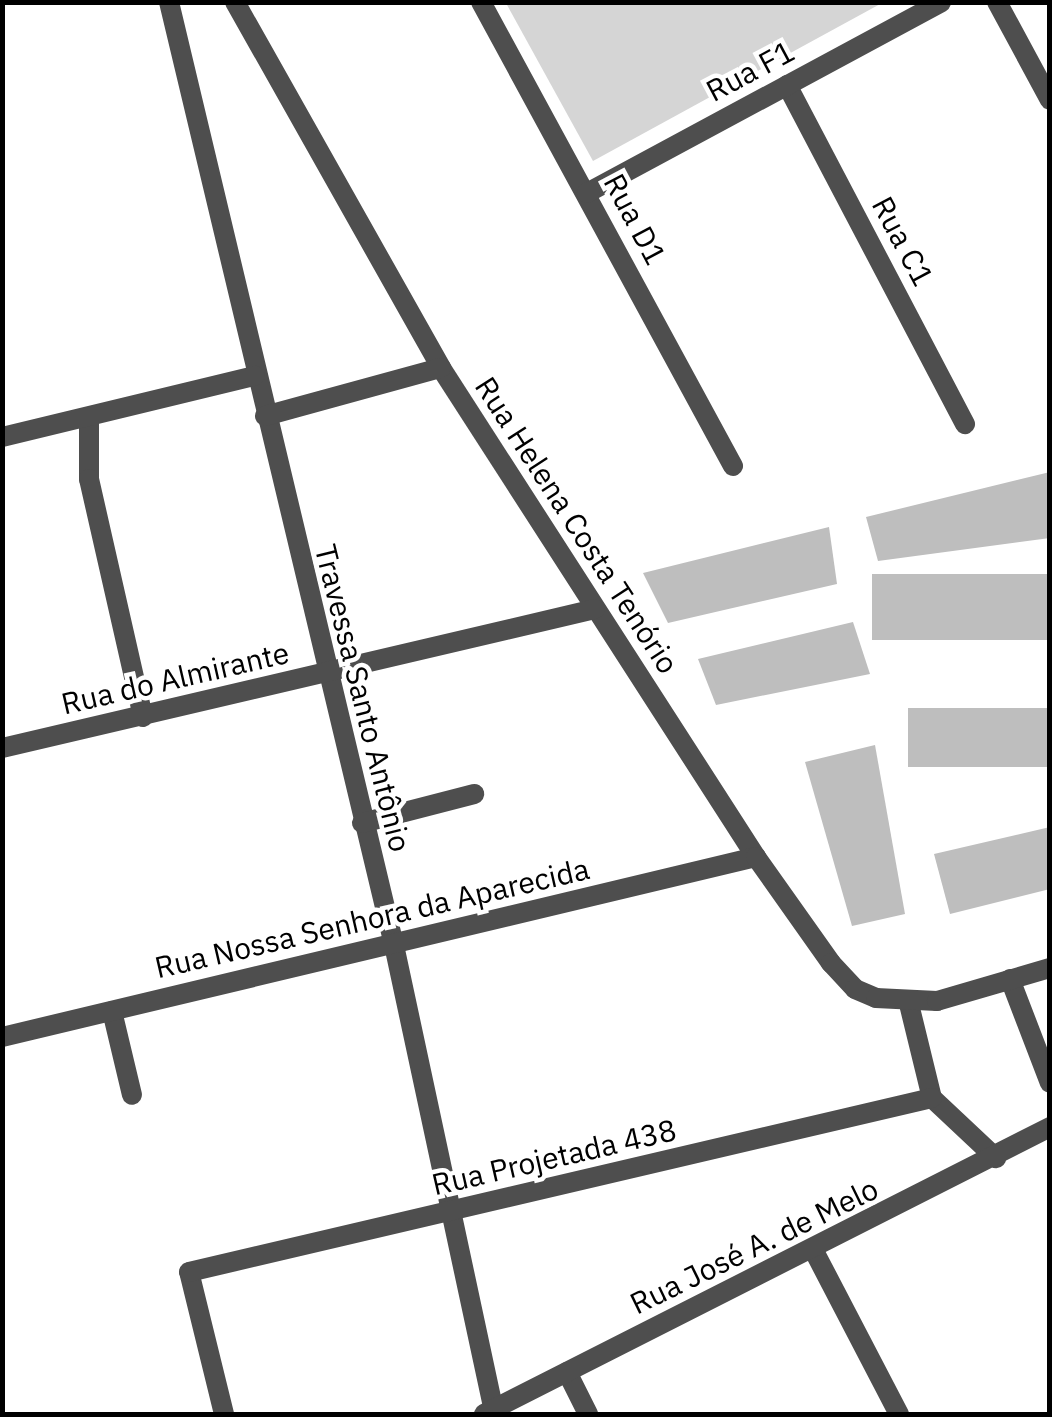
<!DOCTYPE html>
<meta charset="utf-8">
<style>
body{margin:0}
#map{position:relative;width:1052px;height:1417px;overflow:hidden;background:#fff;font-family:"IBM Plex Sans",sans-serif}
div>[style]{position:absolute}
.green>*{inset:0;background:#d5d5d5}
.building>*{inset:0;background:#bebebe;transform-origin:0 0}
.minor>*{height:20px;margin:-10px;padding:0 10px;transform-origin:10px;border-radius:10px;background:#4e4e4e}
.tertiary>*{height:20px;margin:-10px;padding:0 10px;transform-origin:10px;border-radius:10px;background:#4e4e4e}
span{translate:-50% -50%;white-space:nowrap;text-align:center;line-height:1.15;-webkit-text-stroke:9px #fff;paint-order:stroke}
.street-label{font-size:30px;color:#000}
.frame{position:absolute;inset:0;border:5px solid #000;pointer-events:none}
</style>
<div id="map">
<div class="green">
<div style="clip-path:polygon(506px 3px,882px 3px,593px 161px)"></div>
</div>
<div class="building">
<div style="clip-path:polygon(1050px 472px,1050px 538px,878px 561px,866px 517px)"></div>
<div style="clip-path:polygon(829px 527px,837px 584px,668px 623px,643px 573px)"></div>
<div style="left:1050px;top:574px;width:66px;height:178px;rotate:90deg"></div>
<div style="clip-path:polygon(853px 622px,870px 674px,716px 705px,698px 659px)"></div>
<div style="left:1050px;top:708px;width:59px;height:142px;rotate:90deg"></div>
<div style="clip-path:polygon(875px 745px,905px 914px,852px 926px,805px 762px)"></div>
<div style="clip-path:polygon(1050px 827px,1050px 889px,950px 914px,934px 854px)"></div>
</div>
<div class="minor">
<div style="left:169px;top:2px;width:969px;rotate:76.58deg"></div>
<div style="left:394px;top:945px;width:473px;rotate:77.9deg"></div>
<div style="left:235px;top:2px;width:420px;rotate:60.6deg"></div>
<div style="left:441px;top:368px;width:582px;rotate:57.21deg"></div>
<div style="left:481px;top:2px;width:528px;rotate:61.49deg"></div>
<div style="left:997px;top:2px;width:111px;rotate:61.6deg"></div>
<div style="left:787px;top:85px;width:383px;rotate:62.3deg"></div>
<div style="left:587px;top:193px;width:402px;rotate:-28.3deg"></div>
<div style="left:265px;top:416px;width:182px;rotate:-15.3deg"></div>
<div style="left:89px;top:417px;width:62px;rotate:90deg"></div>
<div style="left:89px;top:479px;width:244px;rotate:77.2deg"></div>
<div style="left:2px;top:437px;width:260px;rotate:-13.6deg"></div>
<div style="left:2px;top:748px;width:609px;rotate:-13.19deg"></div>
<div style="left:362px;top:823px;width:116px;rotate:-14.5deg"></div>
<div style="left:1010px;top:979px;width:111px;rotate:69deg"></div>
<div style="left:909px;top:1004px;width:97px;rotate:76.3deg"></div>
<div style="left:932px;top:1098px;width:88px;rotate:43.2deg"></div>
<div style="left:112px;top:1011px;width:86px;rotate:76.6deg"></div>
<div style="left:814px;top:1251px;width:184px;rotate:62.5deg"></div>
<div style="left:567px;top:1372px;width:47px;rotate:63.4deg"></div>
<div style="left:224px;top:1414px;width:146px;rotate:-103.8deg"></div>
<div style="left:189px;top:1272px;width:763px;rotate:-13.18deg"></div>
<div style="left:484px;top:1414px;width:635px;rotate:-26.89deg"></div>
</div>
<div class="tertiary">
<div style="left:2px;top:1037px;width:775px;rotate:-13.43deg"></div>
<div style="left:756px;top:857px;width:130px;rotate:54.7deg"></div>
<div style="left:831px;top:963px;width:35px;rotate:47deg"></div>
<div style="left:855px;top:989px;width:23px;rotate:23deg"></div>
<div style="left:876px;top:998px;width:61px;rotate:2.8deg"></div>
<div style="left:937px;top:1001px;width:118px;rotate:-16.3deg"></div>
</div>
<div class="street-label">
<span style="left:750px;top:71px;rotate:-28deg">Rua F1</span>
<span style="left:635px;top:219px;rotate:62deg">Rua D1</span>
<span style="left:903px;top:241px;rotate:62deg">Rua C1</span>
<span style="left:577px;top:525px;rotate:57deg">Rua Helena Costa Tenório</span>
<span style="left:175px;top:678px;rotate:-13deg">Rua do Almirante</span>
<span style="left:363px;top:698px;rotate:76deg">Travessa Santo Antônio</span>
<span style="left:372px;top:918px;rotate:-13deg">Rua Nossa Senhora da Aparecida</span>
<span style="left:554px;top:1157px;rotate:-13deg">Rua Projetada 438</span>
<span style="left:754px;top:1246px;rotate:-26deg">Rua José A. de Melo</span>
</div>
<div class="frame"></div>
</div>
